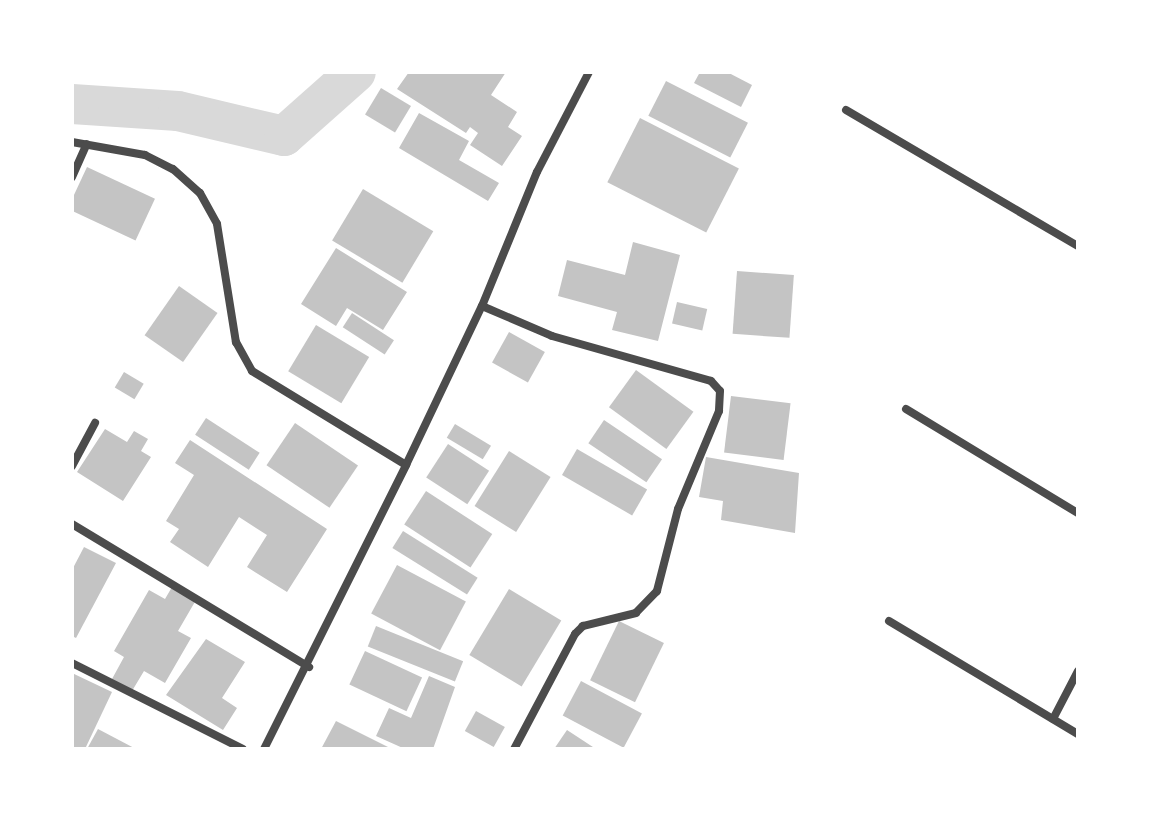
<!DOCTYPE html>
<style>
body{margin:0}
#map{position:relative;width:1150px;height:821px;overflow:hidden;background:#fff;font-family:"Open Sans",sans-serif}
div>[style]{position:absolute}
.canal>*{height:40px;margin:-20px;padding:0 20px;transform-origin:20px;border-radius:20px;background:#d9d9d9}
.building>*{inset:0;background:#c4c4c4;transform-origin:0 0}
.minor>*{height:8px;margin:-4px;padding:0 4px;transform-origin:4px;border-radius:4px;background:#4c4c4c}
span{translate:-50% -50%;white-space:nowrap;text-align:center;line-height:1.15;-webkit-text-stroke:7px #fff;paint-order:stroke}
.frame{position:absolute;inset:0;border:74px solid #fff;pointer-events:none}
</style>
<div id="map">
<div class="canal">
<div style="left:72px;top:104px;width:106px;rotate:3.8deg"></div>
<div style="left:178px;top:111px;width:109px;rotate:13.3deg"></div>
<div style="left:284px;top:136px;width:96px;rotate:-41.6deg"></div>
</div>
<div class="building">
<div style="clip-path:polygon(409px 72px,506px 72px,491px 95px,517px 112px,508px 127px,522px 136px,502px 166px,470px 145px,478px 133px,470px 127px,466px 133px,397px 89px)"></div>
<div style="clip-path:polygon(700px 72px,727px 72px,752px 85px,741px 107px,694px 83px)"></div>
<div style="left:666px;top:81px;width:92px;height:39px;rotate:27deg"></div>
<div style="left:381px;top:88px;width:35px;height:31px;rotate:31deg"></div>
<div style="clip-path:polygon(419px 113px,469px 141px,459px 160px,499px 183px,488px 201px,399px 148px)"></div>
<div style="left:640px;top:118px;width:111px;height:72px;rotate:27deg"></div>
<div style="left:87px;top:167px;width:75px;height:46px;rotate:25deg"></div>
<div style="left:363px;top:189px;width:82px;height:60px;rotate:31deg"></div>
<div style="clip-path:polygon(633px 242px,680px 255px,658px 341px,612px 330px,617px 312px,558px 296px,567px 260px,625px 275px)"></div>
<div style="clip-path:polygon(336px 248px,407px 292px,383px 330px,347px 308px,336px 326px,301px 304px)"></div>
<div style="left:737px;top:271px;width:57px;height:63px;rotate:4deg"></div>
<div style="left:179px;top:286px;width:47px;height:60px;rotate:35deg"></div>
<div style="left:677px;top:302px;width:31px;height:22px;rotate:13deg"></div>
<div style="left:352px;top:313px;width:50px;height:17px;rotate:33deg"></div>
<div style="left:316px;top:325px;width:62px;height:54px;rotate:31deg"></div>
<div style="left:509px;top:332px;width:41px;height:35px;rotate:29deg"></div>
<div style="left:636px;top:370px;width:71px;height:46px;rotate:36deg"></div>
<div style="left:124px;top:372px;width:23px;height:18px;rotate:31deg"></div>
<div style="left:731px;top:396px;width:60px;height:57px;rotate:7deg"></div>
<div style="left:206px;top:418px;width:64px;height:20px;rotate:33deg"></div>
<div style="left:604px;top:420px;width:70px;height:28px;rotate:34deg"></div>
<div style="left:295px;top:423px;width:76px;height:51px;rotate:34deg"></div>
<div style="left:455px;top:424px;width:42px;height:16px;rotate:31deg"></div>
<div style="clip-path:polygon(105px 429px,127px 442px,134px 431px,148px 439px,141px 451px,151px 457px,123px 501px,77px 472px)"></div>
<div style="clip-path:polygon(190px 440px,327px 529px,287px 592px,247px 567px,267px 535px,239px 517px,208px 567px,170px 542px,179px 529px,166px 521px,194px 475px,175px 463px)"></div>
<div style="left:448px;top:444px;width:49px;height:40px;rotate:33deg"></div>
<div style="left:577px;top:449px;width:81px;height:30px;rotate:30deg"></div>
<div style="left:509px;top:451px;width:49px;height:65px;rotate:32deg"></div>
<div style="clip-path:polygon(706px 457px,799px 473px,795px 533px,721px 520px,723px 501px,699px 497px)"></div>
<div style="left:426px;top:491px;width:79px;height:40px;rotate:33deg"></div>
<div style="left:403px;top:531px;width:88px;height:20px;rotate:32deg"></div>
<div style="clip-path:polygon(84px 547px,116px 563px,76px 638px,72px 636px,72px 570px)"></div>
<div style="left:397px;top:565px;width:78px;height:55px;rotate:28deg"></div>
<div style="clip-path:polygon(172px 587px,196px 600px,178px 631px,191px 638px,165px 683px,144px 671px,132px 691px,112px 679px,124px 657px,114px 651px,149px 590px,165px 599px)"></div>
<div style="left:509px;top:589px;width:61px;height:77px;rotate:31deg"></div>
<div style="left:619px;top:621px;width:50px;height:66px;rotate:26deg"></div>
<div style="left:376px;top:626px;width:94px;height:22px;rotate:22deg"></div>
<div style="clip-path:polygon(206px 639px,245px 662px,222px 698px,237px 708px,223px 730px,166px 695px)"></div>
<div style="left:365px;top:651px;width:63px;height:37px;rotate:25deg"></div>
<div style="clip-path:polygon(72px 673px,112px 692px,85px 749px,72px 749px)"></div>
<div style="clip-path:polygon(429px 676px,455px 687px,433px 749px,405px 749px,376px 736px,389px 708px,411px 718px)"></div>
<div style="left:581px;top:681px;width:69px;height:39px;rotate:28deg"></div>
<div style="left:476px;top:711px;width:33px;height:23px;rotate:29deg"></div>
<div style="clip-path:polygon(336px 721px,392px 749px,321px 749px)"></div>
<div style="clip-path:polygon(98px 729px,136px 749px,87px 749px)"></div>
<div style="clip-path:polygon(567px 730px,596px 749px,554px 749px)"></div>
</div>
<div class="minor">
<div style="left:846px;top:110px;width:269px;rotate:30.4deg"></div>
<div style="left:72px;top:142px;width:74px;rotate:10.1deg"></div>
<div style="left:145px;top:155px;width:31px;rotate:27deg"></div>
<div style="left:173px;top:169px;width:36px;rotate:42deg"></div>
<div style="left:200px;top:193px;width:35px;rotate:61deg"></div>
<div style="left:217px;top:224px;width:120px;rotate:80.9deg"></div>
<div style="left:236px;top:342px;width:33px;rotate:61deg"></div>
<div style="left:252px;top:371px;width:180px;rotate:31.4deg"></div>
<div style="left:72px;top:177px;width:36px;rotate:-66deg"></div>
<div style="left:482px;top:306px;width:76px;rotate:23.2deg"></div>
<div style="left:552px;top:336px;width:165px;rotate:15.8deg"></div>
<div style="left:711px;top:381px;width:13px;rotate:48deg"></div>
<div style="left:720px;top:391px;width:20px;rotate:93deg"></div>
<div style="left:719px;top:411px;width:106px;rotate:112.7deg"></div>
<div style="left:678px;top:509px;width:85px;rotate:104.4deg"></div>
<div style="left:657px;top:591px;width:30px;rotate:134deg"></div>
<div style="left:636px;top:613px;width:55px;rotate:166.2deg"></div>
<div style="left:583px;top:626px;width:11px;rotate:135deg"></div>
<div style="left:575px;top:634px;width:130px;rotate:117.9deg"></div>
<div style="left:906px;top:409px;width:201px;rotate:31.2deg"></div>
<div style="left:72px;top:466px;width:49px;rotate:-61.9deg"></div>
<div style="left:72px;top:524px;width:277px;rotate:31.1deg"></div>
<div style="left:889px;top:621px;width:220px;rotate:30.9deg"></div>
<div style="left:72px;top:663px;width:191px;rotate:26.7deg"></div>
<div style="left:1053px;top:719px;width:54px;rotate:-62.5deg"></div>
<div style="left:264px;top:749px;width:318px;rotate:-63.4deg"></div>
<div style="left:406px;top:465px;width:176px;rotate:-64.5deg"></div>
<div style="left:482px;top:306px;width:145px;rotate:-67.7deg"></div>
<div style="left:537px;top:172px;width:113px;rotate:-62.5deg"></div>
</div>
<div class="frame"></div>
</div>
